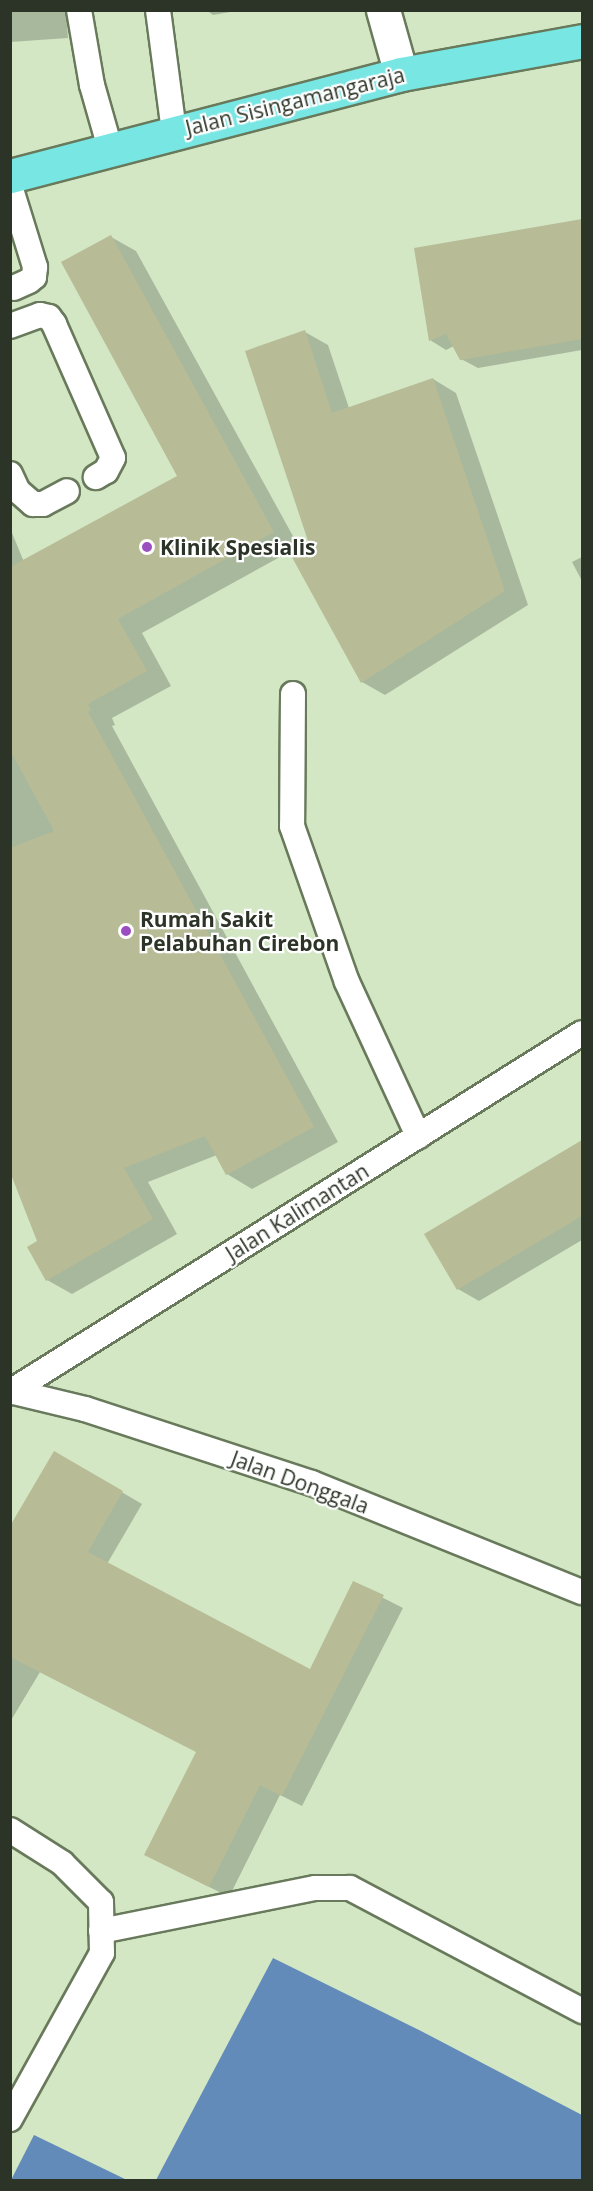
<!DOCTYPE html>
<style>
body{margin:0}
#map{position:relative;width:593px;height:2191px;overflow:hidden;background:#d3e7c5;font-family:"Open Sans",sans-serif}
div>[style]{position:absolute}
.water>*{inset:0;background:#628bba}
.shadow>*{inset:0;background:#0003}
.building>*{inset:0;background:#b7bb96}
.roads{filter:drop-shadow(2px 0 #687a5b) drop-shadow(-2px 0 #687a5b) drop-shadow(0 2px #687a5b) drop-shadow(0 -2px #687a5b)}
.service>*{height:24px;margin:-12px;padding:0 12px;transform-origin:12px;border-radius:12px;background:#fff}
.minor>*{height:33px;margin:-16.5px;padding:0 16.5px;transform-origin:16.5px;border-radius:16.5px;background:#fff}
.trunk>*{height:33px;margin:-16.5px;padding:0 16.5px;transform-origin:16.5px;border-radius:16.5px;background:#78e6e3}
.dots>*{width:16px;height:16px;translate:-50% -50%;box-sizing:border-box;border:3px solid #fff;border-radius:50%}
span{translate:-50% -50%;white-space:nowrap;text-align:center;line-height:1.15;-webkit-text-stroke:4.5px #fff;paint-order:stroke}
.street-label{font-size:21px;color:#2c3427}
.poi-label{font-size:21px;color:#2c3427;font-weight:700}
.left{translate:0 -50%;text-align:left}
.frame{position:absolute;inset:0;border:12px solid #2c3427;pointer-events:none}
</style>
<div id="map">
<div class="water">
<div style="clip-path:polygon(273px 1958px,421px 2031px,582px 2115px,582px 2180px,156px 2180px)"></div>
<div style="clip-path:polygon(34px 2135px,127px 2180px,11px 2180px)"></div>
</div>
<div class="shadow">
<div style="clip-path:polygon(10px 10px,66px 10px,68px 38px,10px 42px)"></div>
<div style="clip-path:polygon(206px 10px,242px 10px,213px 15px)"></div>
<div style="clip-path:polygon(581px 221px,582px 350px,478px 368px,461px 359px,454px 346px,446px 350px,430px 340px)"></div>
<div style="clip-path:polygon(111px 237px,136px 251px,299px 547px,310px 542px,305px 332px,328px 345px,349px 408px,433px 379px,456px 393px,528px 605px,385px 695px,362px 682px,291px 551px,142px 633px,171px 686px,112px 718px,115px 725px,112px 726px,338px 1142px,252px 1189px,227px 1174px,217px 1155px,148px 1182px,177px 1234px,72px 1294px,47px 1280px,39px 1241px,10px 1168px,10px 528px,24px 562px,179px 476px)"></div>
<div style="clip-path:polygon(582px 557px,582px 581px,572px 562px)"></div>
<div style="clip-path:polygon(582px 1141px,582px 1240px,479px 1301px,458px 1289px,426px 1234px)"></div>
<div style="clip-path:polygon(55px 1453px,142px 1504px,107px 1564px,311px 1671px,354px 1583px,403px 1608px,302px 1806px,280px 1795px,229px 1897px,166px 1865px,198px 1752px,40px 1672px,10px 1722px,10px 1529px)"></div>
</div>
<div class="building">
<div style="clip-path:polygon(582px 219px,582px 339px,460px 360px,446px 334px,429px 341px,414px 248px)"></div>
<div style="clip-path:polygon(111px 235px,274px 532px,118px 619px,147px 671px,88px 704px,91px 710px,88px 712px,314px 1127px,226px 1175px,205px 1136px,124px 1168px,153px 1219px,46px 1281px,27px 1247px,37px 1241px,10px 1172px,10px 848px,54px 831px,10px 750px,10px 567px,177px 476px,61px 262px)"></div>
<div style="clip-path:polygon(305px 330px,332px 413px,433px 378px,505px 591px,361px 683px,288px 550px,308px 541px,245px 351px)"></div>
<div style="clip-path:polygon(582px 1140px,582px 1216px,457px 1290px,424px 1234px)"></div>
<div style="clip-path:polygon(54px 1451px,123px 1491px,88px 1552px,310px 1669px,353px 1581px,384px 1595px,282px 1796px,260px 1785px,209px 1887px,144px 1855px,196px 1752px,10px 1657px,10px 1526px)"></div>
</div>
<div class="roads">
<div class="service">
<div style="left:79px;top:10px;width:76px;rotate:80.2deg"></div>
<div style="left:92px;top:85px;width:66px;rotate:74.1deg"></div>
<div style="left:158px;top:10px;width:122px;rotate:82.5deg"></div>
<div style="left:10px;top:186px;width:85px;rotate:72.8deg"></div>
<div style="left:35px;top:267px;width:10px;rotate:96deg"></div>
<div style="left:34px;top:277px;width:6px;rotate:141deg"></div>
<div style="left:29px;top:281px;width:17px;rotate:156deg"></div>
<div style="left:10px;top:326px;width:32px;rotate:-20deg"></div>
<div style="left:40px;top:315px;width:9px;rotate:13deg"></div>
<div style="left:49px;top:317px;width:9px;rotate:54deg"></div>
<div style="left:54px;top:324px;width:146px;rotate:66.2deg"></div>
<div style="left:113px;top:458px;width:15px;rotate:118deg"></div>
<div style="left:106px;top:471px;width:12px;rotate:149deg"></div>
<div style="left:10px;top:474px;width:19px;rotate:65deg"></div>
<div style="left:18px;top:491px;width:20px;rotate:41deg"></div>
<div style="left:33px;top:504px;width:10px"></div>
<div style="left:43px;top:504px;width:27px;rotate:-28deg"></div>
<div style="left:293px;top:694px;width:132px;rotate:90.4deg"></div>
<div style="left:292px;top:826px;width:165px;rotate:70.6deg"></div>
<div style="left:347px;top:982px;width:170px;rotate:65.2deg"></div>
<div style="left:10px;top:1391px;width:77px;rotate:13.5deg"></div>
<div style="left:85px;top:1409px;width:239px;rotate:18.1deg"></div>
<div style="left:312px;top:1483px;width:291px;rotate:22deg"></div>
<div style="left:10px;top:1392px;width:675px;rotate:-32.11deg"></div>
<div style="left:10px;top:1830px;width:62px;rotate:32.4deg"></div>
<div style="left:62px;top:1863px;width:55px;rotate:45deg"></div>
<div style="left:101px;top:1902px;width:51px;rotate:88.9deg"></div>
<div style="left:102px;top:1953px;width:190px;rotate:119deg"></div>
<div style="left:101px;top:1931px;width:218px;rotate:-11.4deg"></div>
<div style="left:315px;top:1888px;width:35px"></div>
<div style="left:350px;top:1888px;width:263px;rotate:27.9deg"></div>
</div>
<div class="minor">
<div style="left:383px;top:10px;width:66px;rotate:74.3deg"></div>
</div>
<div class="trunk">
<div style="left:10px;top:176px;width:404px;rotate:-14.6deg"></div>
<div style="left:401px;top:74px;width:184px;rotate:-10.3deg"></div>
</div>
</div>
<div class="dots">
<div style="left:147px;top:547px;background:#9a4ec0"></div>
<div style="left:126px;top:931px;background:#9a4ec0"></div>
</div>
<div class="street-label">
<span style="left:295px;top:101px;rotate:-14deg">Jalan Sisingamangaraja</span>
<span style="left:297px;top:1212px;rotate:-32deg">Jalan Kalimantan</span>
<span style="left:300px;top:1482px;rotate:20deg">Jalan Donggala</span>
</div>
<div class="poi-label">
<span class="left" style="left:160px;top:547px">Klinik Spesialis</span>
<span class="left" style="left:140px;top:931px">Rumah Sakit<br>Pelabuhan Cirebon</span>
</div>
<div class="frame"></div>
</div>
